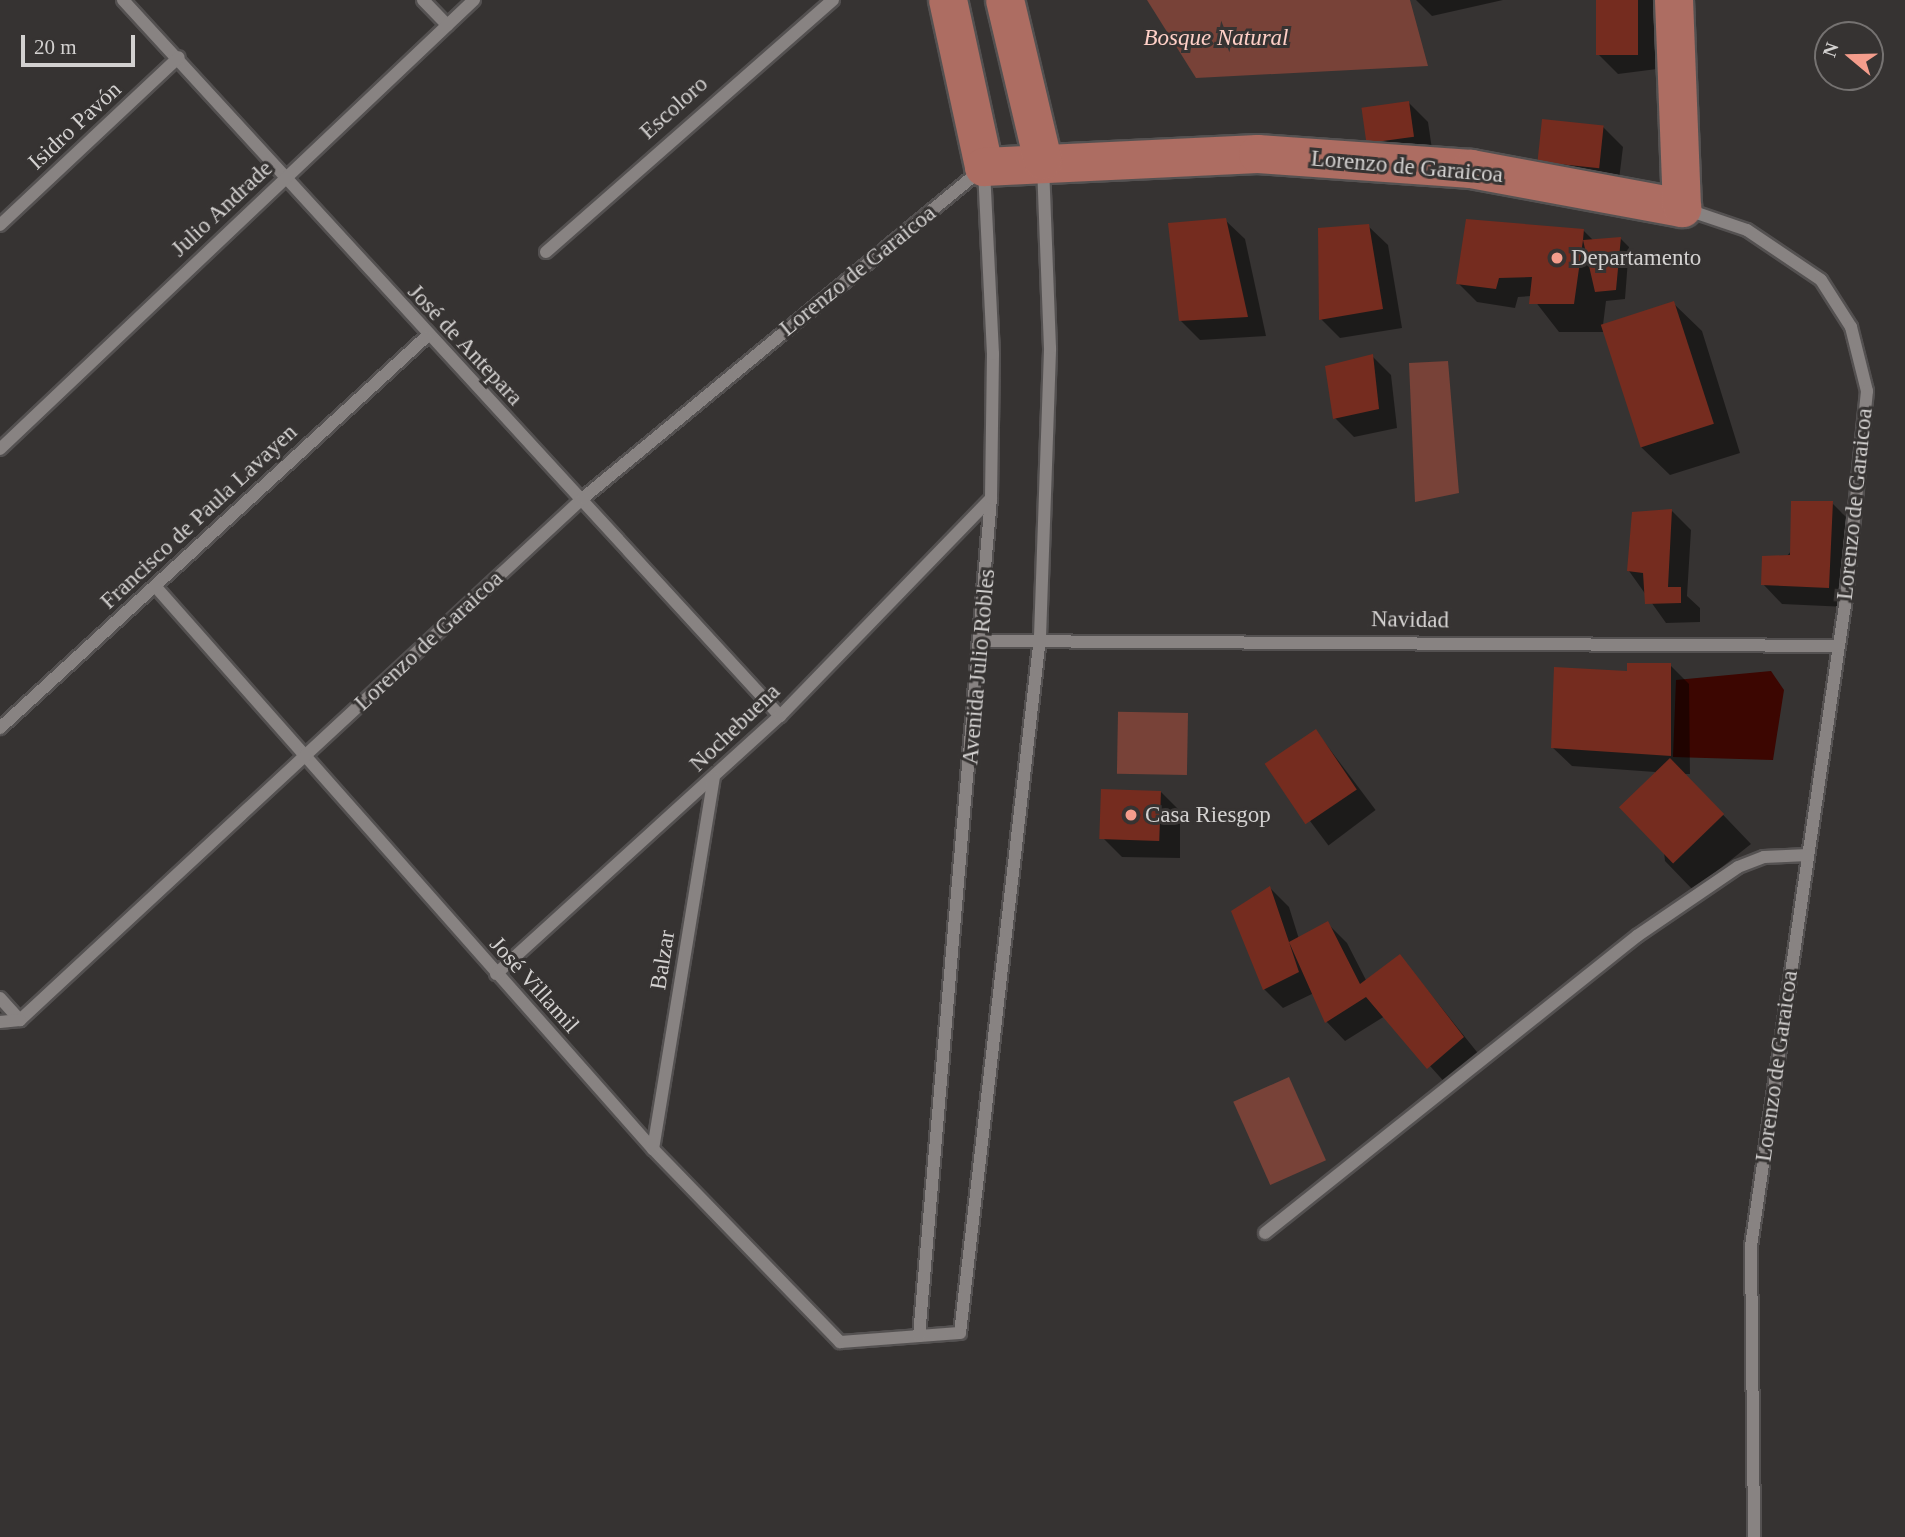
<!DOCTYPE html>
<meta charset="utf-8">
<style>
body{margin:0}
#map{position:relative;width:1905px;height:1537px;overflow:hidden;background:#363332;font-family:Georgia,serif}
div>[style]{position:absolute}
.green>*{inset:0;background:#784238;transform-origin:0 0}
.water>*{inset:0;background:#3c0601}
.shadow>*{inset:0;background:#0007;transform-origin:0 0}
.building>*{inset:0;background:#752c1f;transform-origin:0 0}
.roads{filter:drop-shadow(2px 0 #545151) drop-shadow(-2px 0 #545151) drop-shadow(0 2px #545151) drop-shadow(0 -2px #545151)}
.minor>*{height:12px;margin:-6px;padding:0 6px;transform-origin:6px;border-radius:6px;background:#888382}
.major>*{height:38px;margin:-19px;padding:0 19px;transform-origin:19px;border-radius:19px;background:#ad6d62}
.dots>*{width:19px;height:19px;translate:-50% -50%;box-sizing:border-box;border:4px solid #363332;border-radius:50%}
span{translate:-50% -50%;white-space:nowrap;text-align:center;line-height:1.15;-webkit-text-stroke:6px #363332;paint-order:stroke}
.park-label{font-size:23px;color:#ffd0c7;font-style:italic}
.street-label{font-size:23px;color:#d3d1d0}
.poi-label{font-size:23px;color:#d3d1d0}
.left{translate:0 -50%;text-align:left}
.north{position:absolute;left:1814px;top:21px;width:70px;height:70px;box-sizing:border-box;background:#363332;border:2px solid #757271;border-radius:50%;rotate:289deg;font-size:19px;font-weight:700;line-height:28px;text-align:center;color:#d3d1d0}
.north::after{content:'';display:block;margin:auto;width:24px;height:32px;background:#f49d8c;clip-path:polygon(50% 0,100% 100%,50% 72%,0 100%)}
.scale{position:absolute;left:21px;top:35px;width:114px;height:32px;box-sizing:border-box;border:4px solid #d3d1d0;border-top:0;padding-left:9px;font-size:21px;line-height:24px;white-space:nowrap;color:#d3d1d0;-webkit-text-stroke:5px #363332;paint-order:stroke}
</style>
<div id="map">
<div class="green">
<div style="clip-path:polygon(1147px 0,1410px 0,1428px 66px,1196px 78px)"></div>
<div style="clip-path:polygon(1448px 361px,1459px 493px,1415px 502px,1409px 363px)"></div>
<div style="left:1188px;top:713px;width:62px;height:70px;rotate:91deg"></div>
<div style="left:1289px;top:1077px;width:91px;height:61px;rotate:66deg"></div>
</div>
<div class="water">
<div style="clip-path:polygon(1771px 671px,1784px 690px,1773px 760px,1673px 757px,1676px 680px)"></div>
</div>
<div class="shadow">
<div style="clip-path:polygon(1416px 0,1503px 0,1432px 16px)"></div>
<div style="clip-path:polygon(1598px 0,1656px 0,1657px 69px,1618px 74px,1599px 55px)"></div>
<div style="clip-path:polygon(1409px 103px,1428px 122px,1433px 156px,1368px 143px)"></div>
<div style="clip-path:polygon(1603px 127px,1623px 147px,1618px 188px,1558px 180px,1539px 161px)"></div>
<div style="clip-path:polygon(1225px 220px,1245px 239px,1266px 336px,1200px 340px,1181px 321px)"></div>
<div style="clip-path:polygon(1368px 226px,1388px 245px,1402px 328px,1340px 338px,1321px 319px)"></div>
<div style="clip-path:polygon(1583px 230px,1594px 241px,1620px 238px,1629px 247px,1625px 299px,1606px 301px,1603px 325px,1673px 303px,1702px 331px,1740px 453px,1670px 475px,1641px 447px,1605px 332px,1559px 332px,1531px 296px,1518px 297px,1515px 308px,1477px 302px,1458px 283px)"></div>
<div style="clip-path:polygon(1372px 356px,1391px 375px,1397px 428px,1354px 437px,1335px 418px)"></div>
<div style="clip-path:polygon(1832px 503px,1851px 522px,1847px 607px,1782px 604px,1763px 584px)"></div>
<div style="clip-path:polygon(1672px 511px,1691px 530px,1687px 596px,1700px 608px,1700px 622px,1666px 623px,1629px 571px)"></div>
<div style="clip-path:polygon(1670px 665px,1689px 684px,1690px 774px,1684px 774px,1751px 844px,1693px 890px,1665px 861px,1655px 772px,1572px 766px,1552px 747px,1628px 673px)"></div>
<div style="left:1316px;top:731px;width:99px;height:59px;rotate:53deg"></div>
<div style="clip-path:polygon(1161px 792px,1180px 811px,1180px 858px,1122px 857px,1103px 838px)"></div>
<div style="clip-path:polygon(1270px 888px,1289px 907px,1299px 939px,1328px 924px,1347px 943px,1367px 982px,1400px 956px,1481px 1057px,1448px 1086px,1385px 1016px,1345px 1041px,1326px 1021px,1314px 993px,1283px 1008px,1264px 989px)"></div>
</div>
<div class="building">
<div style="left:1596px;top:0;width:42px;height:55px"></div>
<div style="left:1409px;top:101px;width:36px;height:48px;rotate:82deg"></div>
<div style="left:1542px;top:119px;width:62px;height:43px;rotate:6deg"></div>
<div style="clip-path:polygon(1226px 218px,1248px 317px,1179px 321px,1168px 223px)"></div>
<div style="clip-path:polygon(1466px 219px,1584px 229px,1583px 240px,1621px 237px,1616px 290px,1595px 292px,1583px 240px,1574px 304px,1529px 304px,1532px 277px,1499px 278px,1496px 289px,1456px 284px)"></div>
<div style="clip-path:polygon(1369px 224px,1383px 309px,1319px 320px,1318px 228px)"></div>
<div style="left:1674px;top:301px;width:129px;height:77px;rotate:72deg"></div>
<div style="clip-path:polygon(1373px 354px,1379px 409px,1333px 419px,1325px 366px)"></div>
<div style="clip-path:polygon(1791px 501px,1833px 501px,1829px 588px,1761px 585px,1762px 556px,1790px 555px)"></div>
<div style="clip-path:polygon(1672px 509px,1668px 587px,1681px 587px,1681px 603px,1645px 604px,1643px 573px,1627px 571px,1632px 512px)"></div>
<div style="clip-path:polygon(1627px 663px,1671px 663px,1671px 756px,1551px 748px,1554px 667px,1627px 671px)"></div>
<div style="left:1316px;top:729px;width:73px;height:62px;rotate:56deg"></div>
<div style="left:1670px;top:758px;width:78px;height:71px;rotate:46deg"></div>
<div style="left:1101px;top:789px;width:60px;height:50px;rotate:2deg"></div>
<div style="clip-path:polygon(1270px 886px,1289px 942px,1328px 921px,1360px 984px,1400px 954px,1464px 1037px,1427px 1069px,1366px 997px,1325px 1023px,1289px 942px,1299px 972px,1263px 990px,1231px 911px)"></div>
</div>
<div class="roads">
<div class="minor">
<div style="left:123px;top:0;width:972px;rotate:47.46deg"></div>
<div style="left:423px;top:0;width:35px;rotate:46deg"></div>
<div style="left:1685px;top:209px;width:65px;rotate:18.7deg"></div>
<div style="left:1747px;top:230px;width:89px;rotate:34deg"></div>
<div style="left:1821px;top:280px;width:56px;rotate:57.4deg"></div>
<div style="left:1851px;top:327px;width:66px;rotate:76deg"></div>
<div style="left:1867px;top:391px;width:208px;rotate:95.8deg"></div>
<div style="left:1846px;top:598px;width:655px;rotate:98.34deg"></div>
<div style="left:1751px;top:1246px;width:291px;rotate:89.4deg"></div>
<div style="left:0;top:225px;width:245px;rotate:-43.2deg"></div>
<div style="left:546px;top:252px;width:382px;rotate:-41.3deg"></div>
<div style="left:0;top:449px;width:653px;rotate:-43.45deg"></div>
<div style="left:155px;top:586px;width:752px;rotate:48.51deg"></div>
<div style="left:653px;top:1149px;width:269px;rotate:45.9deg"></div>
<div style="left:840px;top:1342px;width:120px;rotate:-4.3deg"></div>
<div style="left:960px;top:1333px;width:701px;rotate:-83.44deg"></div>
<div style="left:1040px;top:637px;width:289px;rotate:-88deg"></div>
<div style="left:1050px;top:348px;width:179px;rotate:-92.2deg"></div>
<div style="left:982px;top:641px;width:856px;rotate:0.33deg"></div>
<div style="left:0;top:728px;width:578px;rotate:-42.55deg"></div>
<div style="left:496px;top:974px;width:384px;rotate:-42.3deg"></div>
<div style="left:780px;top:716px;width:303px;rotate:-45.9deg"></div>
<div style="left:0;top:998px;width:30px;rotate:48deg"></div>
<div style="left:20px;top:1020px;width:768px;rotate:-42.84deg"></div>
<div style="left:583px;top:498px;width:517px;rotate:-39.51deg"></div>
<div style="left:0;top:1022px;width:20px;rotate:-6deg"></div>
<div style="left:653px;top:1149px;width:376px;rotate:-80.7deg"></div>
<div style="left:1265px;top:1233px;width:476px;rotate:-38.6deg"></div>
<div style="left:1637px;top:936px;width:122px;rotate:-34.3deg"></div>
<div style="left:1738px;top:867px;width:28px;rotate:-21deg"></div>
<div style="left:1764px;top:857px;width:44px;rotate:-2.6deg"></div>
<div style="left:919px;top:1336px;width:841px;rotate:-85.09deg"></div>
<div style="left:991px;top:498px;width:144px;rotate:-89.2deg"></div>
<div style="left:993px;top:354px;width:183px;rotate:-92.8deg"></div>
</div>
<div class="major">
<div style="left:948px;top:0;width:171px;rotate:77.8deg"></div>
<div style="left:984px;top:167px;width:274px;rotate:-2.7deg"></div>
<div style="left:1258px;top:154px;width:214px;rotate:4deg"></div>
<div style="left:1471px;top:169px;width:215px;rotate:10.5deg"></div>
<div style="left:1682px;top:208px;width:208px;rotate:-92.2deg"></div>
<div style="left:1005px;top:0;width:165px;rotate:76.7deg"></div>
</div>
</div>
<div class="dots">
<div style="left:1557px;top:258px;background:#f49d8c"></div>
<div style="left:1131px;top:815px;background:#f49d8c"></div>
</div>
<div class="park-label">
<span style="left:1216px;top:38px">Bosque Natural</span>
</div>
<div class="street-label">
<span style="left:674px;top:108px;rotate:-42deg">Escoloro</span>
<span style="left:75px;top:126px;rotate:-43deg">Isidro Pavón</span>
<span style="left:1407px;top:167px;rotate:5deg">Lorenzo de Garaicoa</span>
<span style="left:222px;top:209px;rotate:-43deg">Julio Andrade</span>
<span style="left:858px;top:271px;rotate:-39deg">Lorenzo de Garaicoa</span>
<span style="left:465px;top:345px;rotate:47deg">José de Antepara</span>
<span style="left:1855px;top:504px;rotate:-84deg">Lorenzo de Garaicoa</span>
<span style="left:199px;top:517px;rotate:-43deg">Francisco de Paula Lavayen</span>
<span style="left:1410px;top:620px;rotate:1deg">Navidad</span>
<span style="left:429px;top:641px;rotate:-43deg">Lorenzo de Garaicoa</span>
<span style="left:979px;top:667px;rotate:-85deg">Avenida Julio Robles</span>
<span style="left:735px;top:728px;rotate:-44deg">Nochebuena</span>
<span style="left:663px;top:960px;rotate:-81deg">Balzar</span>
<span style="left:534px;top:985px;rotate:48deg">José Villamil</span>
<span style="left:1777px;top:1066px;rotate:-82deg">Lorenzo de Garaicoa</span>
</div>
<div class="poi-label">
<span class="left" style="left:1571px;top:258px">Departamento</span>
<span class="left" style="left:1145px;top:815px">Casa Riesgop</span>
</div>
<div class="north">N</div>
<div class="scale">20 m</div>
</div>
